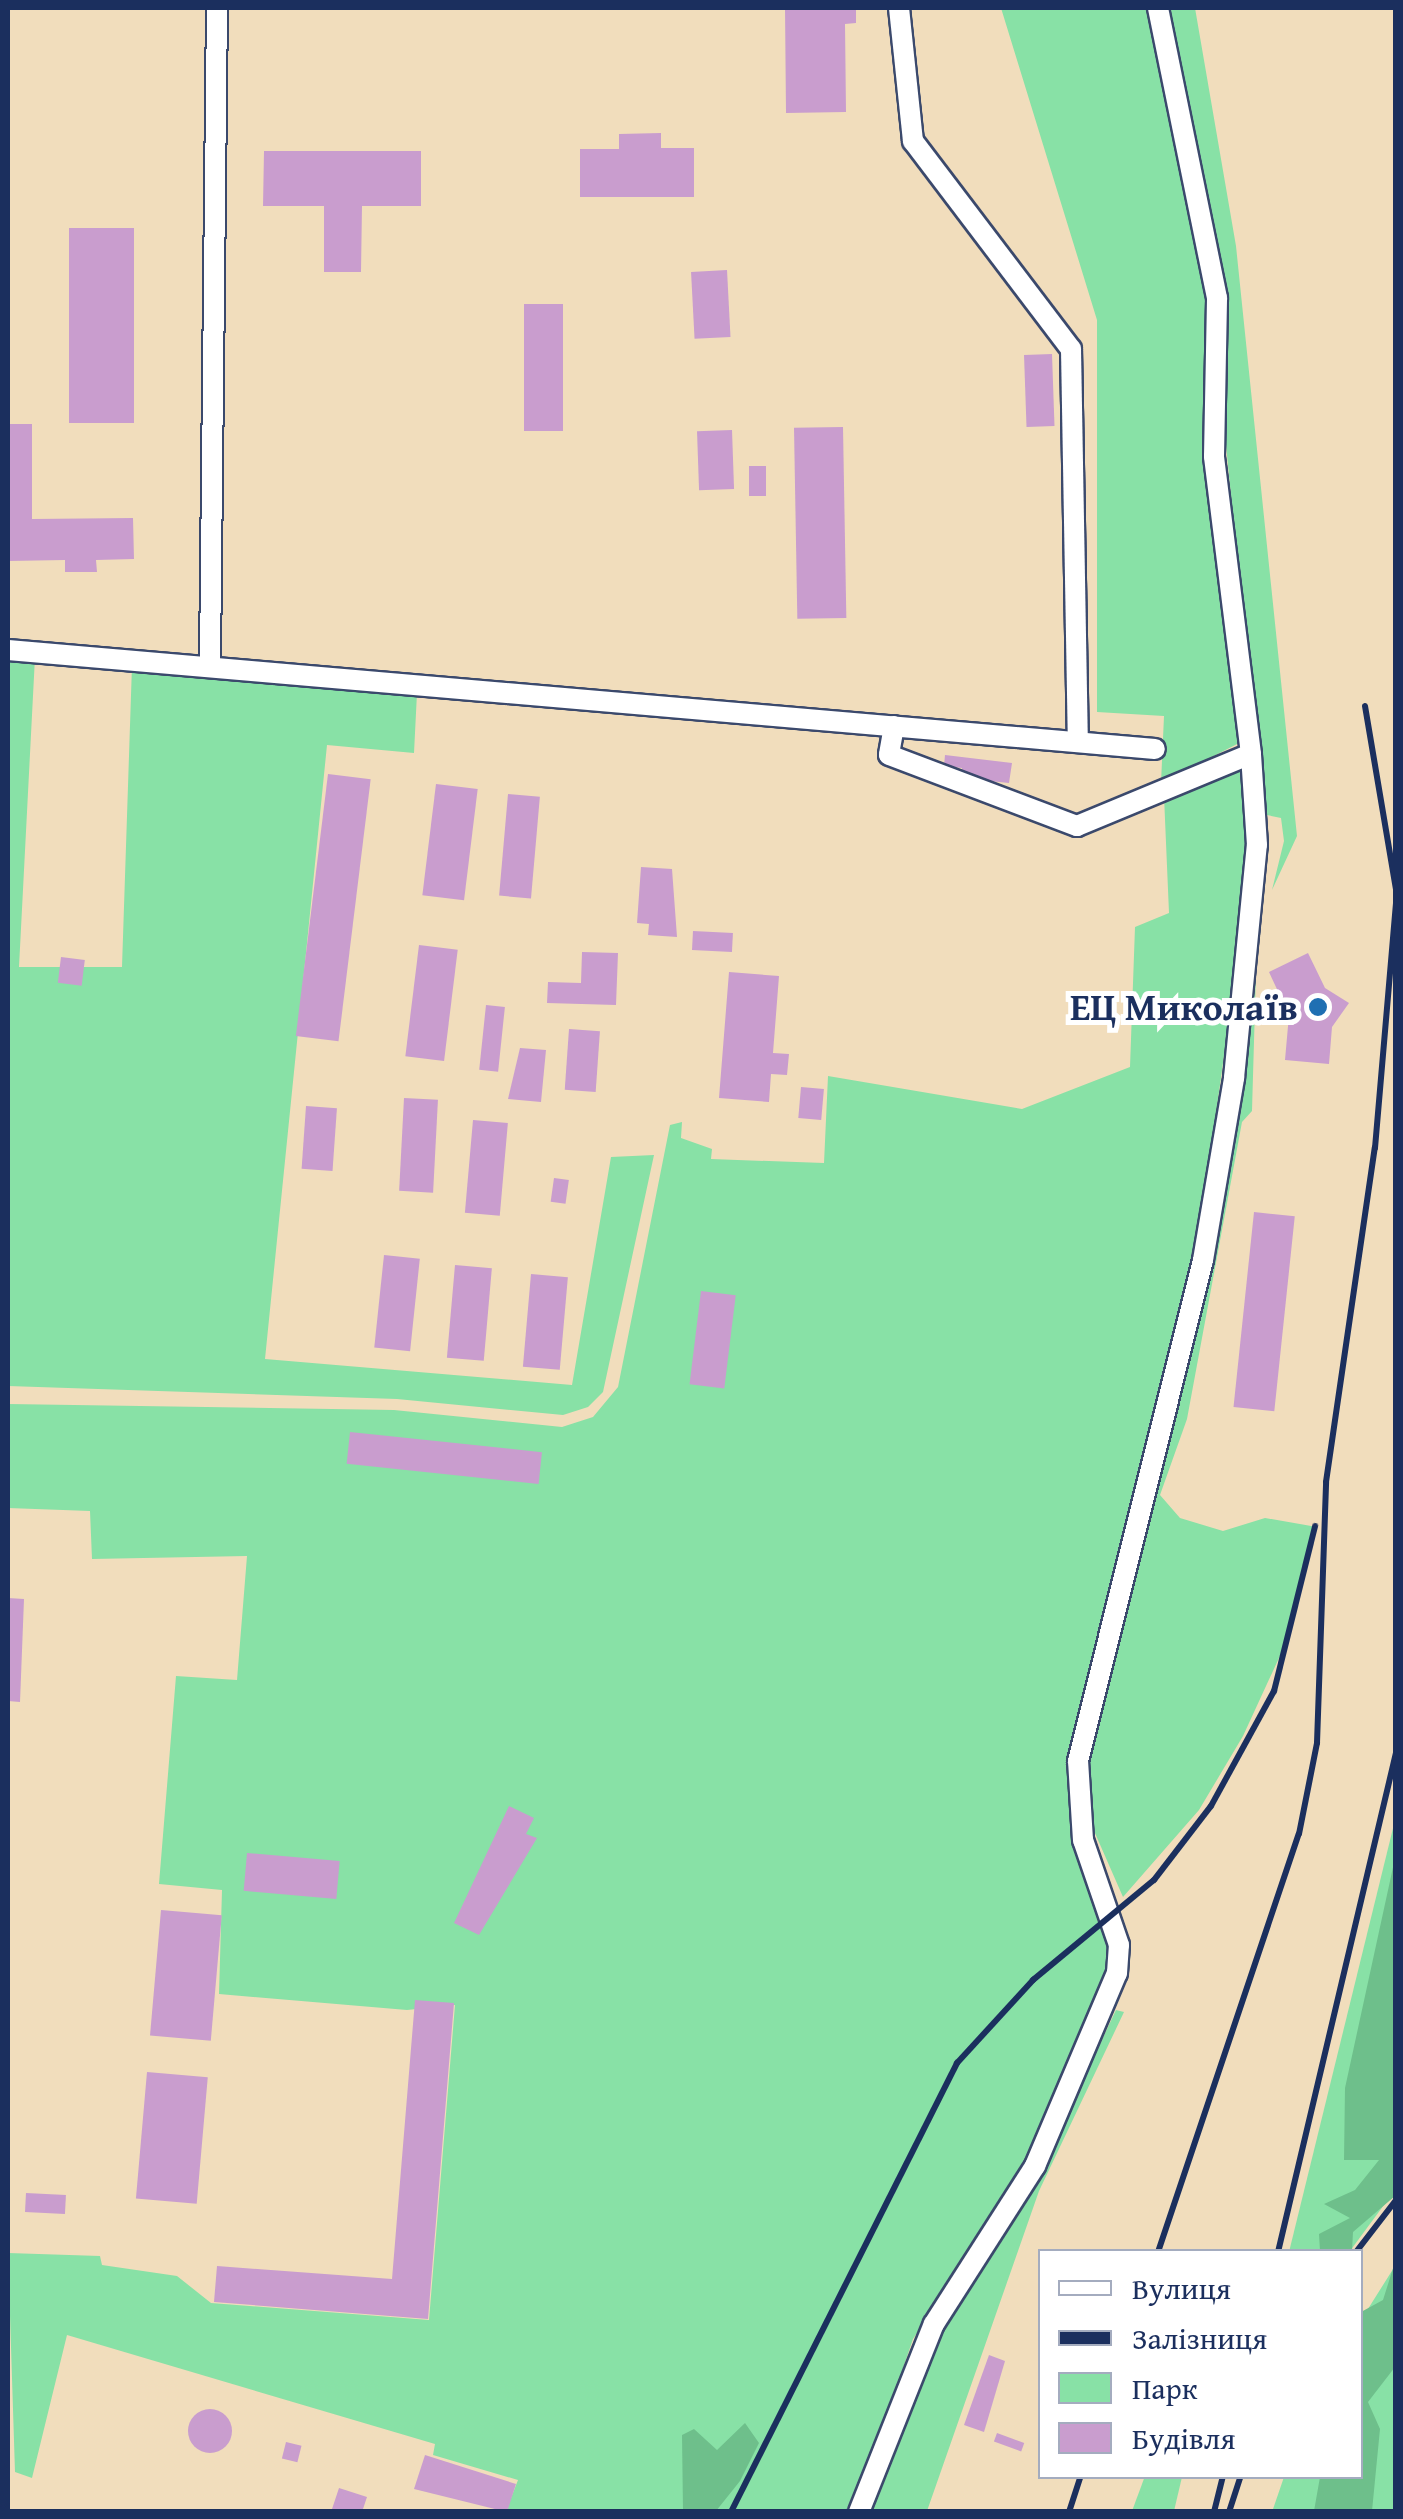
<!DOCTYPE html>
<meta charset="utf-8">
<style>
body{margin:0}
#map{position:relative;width:1403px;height:2519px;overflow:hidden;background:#f1ddbc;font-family:"Gentium Book Plus",serif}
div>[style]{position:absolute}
.green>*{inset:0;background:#88e1a6}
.forest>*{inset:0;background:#6ebf8b}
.building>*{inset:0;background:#c99dce;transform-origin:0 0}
.round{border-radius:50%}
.roads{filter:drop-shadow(2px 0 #3b496c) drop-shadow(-2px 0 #3b496c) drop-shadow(0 2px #3b496c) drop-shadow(0 -2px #3b496c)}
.minor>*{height:20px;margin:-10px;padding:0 10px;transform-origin:10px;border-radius:10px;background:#fff}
.rail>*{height:6px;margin:-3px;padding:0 3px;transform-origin:3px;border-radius:3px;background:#1b2f5e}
.dots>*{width:28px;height:28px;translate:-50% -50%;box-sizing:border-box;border:5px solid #fff;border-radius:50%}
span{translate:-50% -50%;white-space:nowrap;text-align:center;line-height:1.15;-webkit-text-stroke:10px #fff;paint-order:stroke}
.poi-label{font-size:38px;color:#1b2f5e;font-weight:700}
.right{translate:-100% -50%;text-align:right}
.frame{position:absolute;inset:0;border:10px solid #1b2f5e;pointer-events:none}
.legend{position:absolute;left:1038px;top:2249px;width:325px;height:230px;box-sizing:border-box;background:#fff;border:2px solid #a4acbf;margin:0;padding:12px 18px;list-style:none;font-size:30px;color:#1b2f5e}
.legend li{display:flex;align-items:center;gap:20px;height:50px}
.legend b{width:50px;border:2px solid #a4acbf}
</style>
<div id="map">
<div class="green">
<div style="clip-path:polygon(1001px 8px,1151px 8px,1211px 298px,1205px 428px,1243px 741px,1161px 783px,1164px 716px,1097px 712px,1097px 320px)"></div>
<div style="clip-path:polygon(1164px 8px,1195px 8px,1236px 246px,1297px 836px,1272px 890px,1284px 841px,1281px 818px,1262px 814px,1219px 373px)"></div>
<div style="clip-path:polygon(8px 640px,28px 644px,35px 657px,19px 967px,122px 967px,132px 665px,417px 693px,414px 753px,327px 745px,265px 1359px,572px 1385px,611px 1157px,654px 1155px,603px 1392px,588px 1407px,563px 1415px,397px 1399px,8px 1386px)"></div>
<div style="clip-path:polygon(1242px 765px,1253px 845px,1196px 1259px,1073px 1761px,1119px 1942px,1049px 2136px,913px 2339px,854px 2511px,506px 2511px,518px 2480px,433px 2455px,435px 2444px,67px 2335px,32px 2478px,15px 2472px,8px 2253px,100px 2256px,102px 2265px,177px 2276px,211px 2303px,429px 2320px,455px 2005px,407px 2010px,219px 1994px,222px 1890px,159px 1884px,176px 1676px,237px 1680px,247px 1556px,92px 1559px,90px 1511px,8px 1508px,8px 1404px,394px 1410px,562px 1427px,593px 1417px,618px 1387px,670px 1125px,682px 1122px,681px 1138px,712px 1149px,711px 1159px,824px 1163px,828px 1076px,1022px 1109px,1130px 1067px,1135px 927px,1169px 913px,1164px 796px)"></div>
<div style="clip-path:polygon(1258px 903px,1252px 1111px,1242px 1122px,1187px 1419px,1160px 1495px,1180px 1518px,1223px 1531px,1265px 1518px,1317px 1527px,1284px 1647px,1243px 1736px,1199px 1810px,1123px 1897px,1091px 1824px,1088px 1762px,1206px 1260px)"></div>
<div style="clip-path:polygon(1395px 1820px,1395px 2190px,1350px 2251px,1289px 2252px)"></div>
<div style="clip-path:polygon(1116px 2010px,1124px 2012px,1039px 2191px,927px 2511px,866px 2512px,924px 2344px,1055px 2139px)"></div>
<div style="clip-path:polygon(1395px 2266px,1395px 2511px,1272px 2512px,1284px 2477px,1360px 2476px,1361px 2320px)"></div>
<div style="clip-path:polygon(1145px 2476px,1182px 2477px,1174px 2511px,1132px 2511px)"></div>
</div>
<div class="forest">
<div style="clip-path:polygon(1395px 1858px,1395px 2196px,1353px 2232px,1352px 2251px,1320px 2251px,1319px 2234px,1350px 2218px,1324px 2204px,1355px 2190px,1379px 2160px,1344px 2160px,1345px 2088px)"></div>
<div style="clip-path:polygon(1395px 2262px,1395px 2367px,1368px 2402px,1380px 2429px,1372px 2511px,1314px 2511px,1320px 2477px,1360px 2476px,1361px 2312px,1383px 2300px)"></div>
<div style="clip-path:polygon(745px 2423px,759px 2443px,740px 2481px,716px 2511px,683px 2511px,682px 2435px,694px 2429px,717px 2450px)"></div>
</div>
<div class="building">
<div style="clip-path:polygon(785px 8px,856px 8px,856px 23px,845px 24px,846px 112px,786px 113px)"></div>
<div style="clip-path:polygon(661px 133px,661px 148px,694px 148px,694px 197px,580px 197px,580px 149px,619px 149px,619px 134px)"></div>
<div style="clip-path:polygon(264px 151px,421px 151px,421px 206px,362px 206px,361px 272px,324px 272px,324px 206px,263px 206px)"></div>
<div style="left:69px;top:228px;width:65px;height:195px"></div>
<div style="left:727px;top:270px;width:67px;height:36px;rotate:87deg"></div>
<div style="left:524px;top:304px;width:39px;height:127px"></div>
<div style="left:1052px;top:354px;width:72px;height:28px;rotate:88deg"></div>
<div style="clip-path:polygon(8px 424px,32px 424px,32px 519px,133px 518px,134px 559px,96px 560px,97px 572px,65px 572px,65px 560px,8px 561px)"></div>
<div style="left:843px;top:427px;width:191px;height:49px;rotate:89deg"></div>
<div style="left:732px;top:430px;width:59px;height:35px;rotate:88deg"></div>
<div style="left:749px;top:466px;width:17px;height:30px"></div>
<div style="clip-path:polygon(945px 755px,1012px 763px,1009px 783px,961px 778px,962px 768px,944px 766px)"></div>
<div style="left:328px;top:774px;width:43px;height:264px;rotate:7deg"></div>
<div style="left:436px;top:784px;width:42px;height:112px;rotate:7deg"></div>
<div style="left:508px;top:794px;width:32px;height:102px;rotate:5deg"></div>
<div style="clip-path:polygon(641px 867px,672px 869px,677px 937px,648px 935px,649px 924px,637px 923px)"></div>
<div style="left:693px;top:931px;width:40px;height:19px;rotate:3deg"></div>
<div style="left:419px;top:945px;width:39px;height:112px;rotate:7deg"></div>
<div style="clip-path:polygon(582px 952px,618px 953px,616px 1005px,547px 1003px,548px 982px,581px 983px)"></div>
<div style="clip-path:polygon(1308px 953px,1325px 988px,1349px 1003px,1332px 1027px,1329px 1064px,1285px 1060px,1289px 1015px,1269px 972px)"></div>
<div style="left:61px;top:957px;width:24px;height:26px;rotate:7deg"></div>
<div style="clip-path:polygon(729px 972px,779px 976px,773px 1053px,789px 1054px,787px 1075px,771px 1074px,769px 1102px,719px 1098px)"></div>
<div style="left:486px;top:1005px;width:19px;height:65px;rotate:6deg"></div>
<div style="left:569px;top:1029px;width:31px;height:61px;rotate:4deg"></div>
<div style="clip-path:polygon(520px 1048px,546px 1050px,541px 1102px,508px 1099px)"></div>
<div style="left:801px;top:1087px;width:23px;height:31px;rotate:5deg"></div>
<div style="left:404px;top:1098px;width:34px;height:93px;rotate:3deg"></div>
<div style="left:306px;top:1106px;width:31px;height:63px;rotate:4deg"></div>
<div style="left:473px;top:1120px;width:35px;height:93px;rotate:5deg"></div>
<div style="left:554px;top:1178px;width:15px;height:24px;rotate:8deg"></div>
<div style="left:1254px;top:1212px;width:41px;height:196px;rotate:6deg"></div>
<div style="left:384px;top:1255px;width:36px;height:93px;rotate:6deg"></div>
<div style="left:455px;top:1265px;width:37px;height:93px;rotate:5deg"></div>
<div style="left:531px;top:1274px;width:37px;height:93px;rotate:5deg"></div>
<div style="left:701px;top:1291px;width:35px;height:94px;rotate:7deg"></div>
<div style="left:350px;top:1432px;width:193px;height:32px;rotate:6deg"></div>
<div style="clip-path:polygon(8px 1598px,24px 1599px,20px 1702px,8px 1701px)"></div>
<div style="clip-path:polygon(509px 1806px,534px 1818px,526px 1834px,537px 1838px,479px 1935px,454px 1923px)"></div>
<div style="left:247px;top:1853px;width:93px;height:38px;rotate:5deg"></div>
<div style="left:161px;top:1910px;width:61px;height:126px;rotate:5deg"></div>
<div style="clip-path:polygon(415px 2000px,454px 2003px,428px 2319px,214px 2302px,217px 2266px,392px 2279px)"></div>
<div style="left:147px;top:2072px;width:61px;height:127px;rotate:5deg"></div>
<div style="left:26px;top:2193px;width:40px;height:19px;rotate:3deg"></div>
<div style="clip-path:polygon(989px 2355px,1005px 2361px,984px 2432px,964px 2425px)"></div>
<div class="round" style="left:188px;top:2409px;width:44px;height:44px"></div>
<div style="left:997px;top:2433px;width:29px;height:9px;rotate:20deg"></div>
<div style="left:286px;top:2442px;width:16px;height:17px;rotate:14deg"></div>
<div style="clip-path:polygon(425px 2455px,516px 2484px,507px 2512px,414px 2489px)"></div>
<div style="clip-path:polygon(339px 2488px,367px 2497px,362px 2512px,331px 2512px)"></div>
</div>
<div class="roads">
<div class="minor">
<div style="left:899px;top:8px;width:134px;rotate:84deg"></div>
<div style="left:913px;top:141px;width:261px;rotate:52.8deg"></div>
<div style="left:1071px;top:349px;width:392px;rotate:89deg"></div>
<div style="left:8px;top:650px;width:1151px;rotate:4.93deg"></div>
<div style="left:210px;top:661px;width:653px;rotate:-89.39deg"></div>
<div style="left:894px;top:726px;width:29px;rotate:100deg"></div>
<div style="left:889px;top:755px;width:201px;rotate:20.7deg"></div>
<div style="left:1077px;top:826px;width:188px;rotate:-22.5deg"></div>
<div style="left:859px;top:2512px;width:202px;rotate:-68.3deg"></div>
<div style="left:934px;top:2324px;width:188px;rotate:-57.4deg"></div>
<div style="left:1035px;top:2166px;width:210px;rotate:-67deg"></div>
<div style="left:1117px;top:1973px;width:28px;rotate:-86deg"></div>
<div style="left:1119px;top:1945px;width:111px;rotate:-108.9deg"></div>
<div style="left:1083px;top:1840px;width:79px;rotate:-93.6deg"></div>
<div style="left:1078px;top:1761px;width:516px;rotate:-75.99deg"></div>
<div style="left:1203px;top:1260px;width:185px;rotate:-80.3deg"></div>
<div style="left:1234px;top:1078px;width:234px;rotate:-84.4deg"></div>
<div style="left:1257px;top:845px;width:91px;rotate:-93.8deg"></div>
<div style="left:1251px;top:754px;width:300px;rotate:-97.1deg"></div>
<div style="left:1214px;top:456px;width:158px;rotate:-88.9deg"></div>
<div style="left:1217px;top:298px;width:296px;rotate:-101.5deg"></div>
</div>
</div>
<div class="rail">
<div style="left:1365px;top:706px;width:186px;rotate:80.4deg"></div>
<div style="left:1158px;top:2252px;width:441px;rotate:-71.4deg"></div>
<div style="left:1299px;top:1834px;width:93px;rotate:-78.8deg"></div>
<div style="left:1317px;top:1743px;width:261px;rotate:-88deg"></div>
<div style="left:1326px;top:1482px;width:338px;rotate:-81.7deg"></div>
<div style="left:1375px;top:1148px;width:246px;rotate:-85.1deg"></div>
<div style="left:1278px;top:2252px;width:513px;rotate:-76.7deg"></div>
<div style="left:1356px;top:2252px;width:66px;rotate:-52.4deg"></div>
<div style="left:731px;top:2512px;width:503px;rotate:-63.28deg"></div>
<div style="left:957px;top:2063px;width:113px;rotate:-47.5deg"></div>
<div style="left:1033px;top:1980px;width:157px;rotate:-39.6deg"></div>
<div style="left:1154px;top:1880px;width:93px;rotate:-52.4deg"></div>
<div style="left:1211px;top:1806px;width:131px;rotate:-61.3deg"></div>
<div style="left:1274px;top:1691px;width:170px;rotate:-76deg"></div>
<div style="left:1069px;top:2512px;width:38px;rotate:-72deg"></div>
<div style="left:1214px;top:2512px;width:37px;rotate:-76deg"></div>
<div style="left:1229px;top:2512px;width:38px;rotate:-72deg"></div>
</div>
<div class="dots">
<div style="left:1318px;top:1007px;background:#1f6fb2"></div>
</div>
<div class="poi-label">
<span class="right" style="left:1298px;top:1007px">ЕЦ Миколаїв</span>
</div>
<div class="frame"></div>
<ul class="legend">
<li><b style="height:12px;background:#fff"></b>Вулиця</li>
<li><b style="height:12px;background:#1b2f5e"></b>Залізниця</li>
<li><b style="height:28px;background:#88e1a6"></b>Парк</li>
<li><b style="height:28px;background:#c99dce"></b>Будівля</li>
</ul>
</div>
